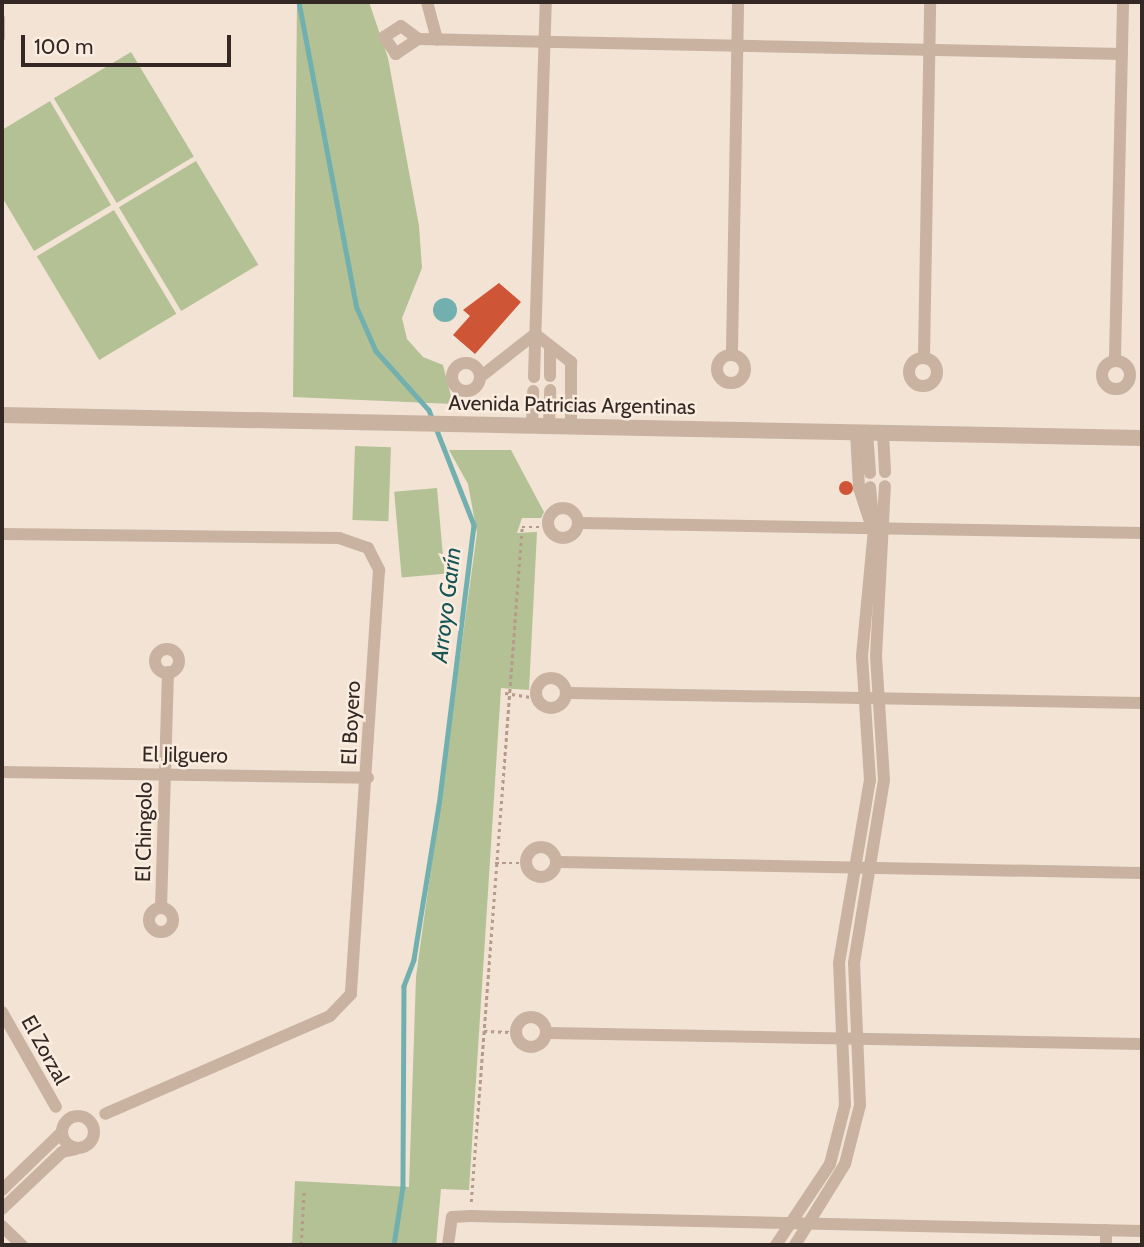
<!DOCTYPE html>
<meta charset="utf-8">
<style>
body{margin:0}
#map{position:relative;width:1144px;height:1247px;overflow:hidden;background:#f2e3d4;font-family:Cabin,sans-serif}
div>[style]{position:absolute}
.green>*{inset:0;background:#b4c194;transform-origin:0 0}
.water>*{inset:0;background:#72b0b0}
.round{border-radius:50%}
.stream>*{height:4.5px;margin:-2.25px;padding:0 2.25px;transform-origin:2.25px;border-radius:2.25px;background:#72b0b0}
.building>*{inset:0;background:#ce5536}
.path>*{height:2.5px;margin-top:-1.25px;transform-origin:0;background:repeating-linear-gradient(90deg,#b69b8a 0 3.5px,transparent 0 7px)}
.service>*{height:6px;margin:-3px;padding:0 3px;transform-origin:3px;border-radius:3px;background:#cab2a0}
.minor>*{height:12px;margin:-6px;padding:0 6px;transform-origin:6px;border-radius:6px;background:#cab2a0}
.minor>.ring{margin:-6px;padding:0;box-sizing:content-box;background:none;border:12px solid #cab2a0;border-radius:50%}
.tertiary>*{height:16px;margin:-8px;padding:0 8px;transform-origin:8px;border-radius:8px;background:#cab2a0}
span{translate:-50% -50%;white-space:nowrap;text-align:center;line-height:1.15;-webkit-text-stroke:5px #faede0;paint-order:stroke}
.street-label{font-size:21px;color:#332824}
.water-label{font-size:23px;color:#175557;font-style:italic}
.frame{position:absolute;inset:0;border:4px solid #332824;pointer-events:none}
.scale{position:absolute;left:21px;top:35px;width:210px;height:32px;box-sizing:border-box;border:4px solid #332824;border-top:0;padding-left:9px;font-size:21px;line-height:24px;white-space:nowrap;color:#332824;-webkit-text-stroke:5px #faede0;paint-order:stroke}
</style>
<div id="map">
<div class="green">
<div style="clip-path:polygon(297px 2px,369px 2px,388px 58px,419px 226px,422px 268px,402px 318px,407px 339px,423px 357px,443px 365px,453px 404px,293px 397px)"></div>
<div style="left:131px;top:52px;width:122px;height:90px;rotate:59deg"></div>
<div style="clip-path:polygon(50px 101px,111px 205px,34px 251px,2px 197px,2px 130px)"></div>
<div style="left:196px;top:161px;width:121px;height:90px;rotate:59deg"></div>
<div style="left:114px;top:210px;width:121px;height:90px;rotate:59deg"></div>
<div style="left:355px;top:446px;width:36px;height:74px;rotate:2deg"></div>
<div style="clip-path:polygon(449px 450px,511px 450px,544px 512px,541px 518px,522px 518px,517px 533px,537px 532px,529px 690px,501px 688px,469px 1190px,441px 1189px,436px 1245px,292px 1245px,295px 1181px,409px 1187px,416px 977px,477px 533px,468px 484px)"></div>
<div style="left:437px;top:488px;width:86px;height:43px;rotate:85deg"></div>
</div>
<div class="water">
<div class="round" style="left:433px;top:298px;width:24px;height:24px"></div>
</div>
<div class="stream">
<div style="left:299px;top:2px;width:311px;rotate:79.3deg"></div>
<div style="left:357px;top:308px;width:47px;rotate:66.2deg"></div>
<div style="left:376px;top:351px;width:79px;rotate:48.1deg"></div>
<div style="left:429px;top:410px;width:123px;rotate:68.6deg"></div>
<div style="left:474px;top:525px;width:282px;rotate:97.1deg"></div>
<div style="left:439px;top:805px;width:157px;rotate:99.2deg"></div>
<div style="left:414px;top:960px;width:28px;rotate:111deg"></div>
<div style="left:404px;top:986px;width:201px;rotate:90.3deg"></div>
<div style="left:403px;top:1187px;width:59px;rotate:98.8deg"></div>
</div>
<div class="building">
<div style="clip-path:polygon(499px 283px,521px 302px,475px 354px,453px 335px,470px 316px,463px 310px)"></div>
<div class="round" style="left:839px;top:481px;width:14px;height:14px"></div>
</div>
<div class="path">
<div style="left:505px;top:693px;width:31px;rotate:9deg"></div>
<div style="left:495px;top:863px;width:30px"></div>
<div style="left:484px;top:1031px;width:31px;rotate:2deg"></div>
<div style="left:471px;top:1202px;width:677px;rotate:-85.68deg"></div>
<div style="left:522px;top:527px;width:27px"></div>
<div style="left:301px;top:1245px;width:56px;rotate:-86.9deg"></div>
</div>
<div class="service">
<div style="left:2px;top:18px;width:20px;rotate:90deg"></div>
</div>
<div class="minor">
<div style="left:427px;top:2px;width:39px;rotate:75deg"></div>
<div style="left:401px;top:26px;width:21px;rotate:37deg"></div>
<div style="left:418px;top:39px;width:27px;rotate:146deg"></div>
<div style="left:396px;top:54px;width:21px;rotate:-125deg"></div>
<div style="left:384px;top:37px;width:20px;rotate:-33deg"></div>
<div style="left:418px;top:39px;width:704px;rotate:1.22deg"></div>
<div style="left:732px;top:351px;width:349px;rotate:-89deg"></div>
<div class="ring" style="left:717px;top:355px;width:16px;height:16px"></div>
<div style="left:924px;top:356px;width:354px;rotate:-89deg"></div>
<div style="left:1115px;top:357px;width:355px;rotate:-88.7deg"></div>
<div class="ring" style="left:909px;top:358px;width:16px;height:16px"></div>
<div class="ring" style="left:1102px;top:361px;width:16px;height:16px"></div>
<div class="ring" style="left:452px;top:363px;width:16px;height:16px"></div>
<div style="left:484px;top:374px;width:65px;rotate:-38.1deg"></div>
<div style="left:535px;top:334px;width:46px;rotate:37.9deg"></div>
<div style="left:571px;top:362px;width:64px;rotate:90deg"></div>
<div style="left:550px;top:376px;width:30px;rotate:-90deg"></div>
<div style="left:534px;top:377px;width:375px;rotate:-88.2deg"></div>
<div style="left:549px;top:425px;width:35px;rotate:-88deg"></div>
<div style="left:532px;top:426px;width:35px;rotate:-88deg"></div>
<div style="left:856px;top:432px;width:56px;rotate:86.9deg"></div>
<div style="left:859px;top:488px;width:36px;rotate:72deg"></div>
<div style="left:867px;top:432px;width:41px;rotate:85.8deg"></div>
<div style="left:883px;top:433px;width:39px;rotate:87deg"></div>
<div class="ring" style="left:548px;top:508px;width:18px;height:18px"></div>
<div style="left:582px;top:523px;width:560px;rotate:1.02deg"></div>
<div style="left:3px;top:534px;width:336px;rotate:0.7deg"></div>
<div style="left:339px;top:538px;width:31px;rotate:19deg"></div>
<div style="left:368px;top:548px;width:25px;rotate:63deg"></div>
<div style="left:379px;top:570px;width:425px;rotate:93.8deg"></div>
<div style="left:351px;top:994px;width:30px;rotate:134deg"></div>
<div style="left:330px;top:1016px;width:245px;rotate:156.5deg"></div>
<div class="ring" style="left:155px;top:649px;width:12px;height:12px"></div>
<div class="ring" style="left:536px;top:678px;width:18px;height:18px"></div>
<div style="left:569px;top:693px;width:573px;rotate:1deg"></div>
<div style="left:2px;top:772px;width:366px;rotate:0.9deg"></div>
<div class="ring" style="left:526px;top:847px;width:18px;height:18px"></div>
<div style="left:559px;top:862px;width:583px;rotate:1.08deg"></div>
<div style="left:161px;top:908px;width:236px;rotate:-88.3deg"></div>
<div class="ring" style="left:149px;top:908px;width:12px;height:12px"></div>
<div style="left:2px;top:1012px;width:109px;rotate:60.4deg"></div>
<div class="ring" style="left:516px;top:1017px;width:18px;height:18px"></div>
<div style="left:549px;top:1033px;width:593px;rotate:1.06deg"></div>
<div class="ring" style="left:62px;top:1116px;width:20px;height:20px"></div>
<div style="left:2px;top:1190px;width:82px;rotate:-44deg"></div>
<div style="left:2px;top:1209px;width:83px;rotate:-43.5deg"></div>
<div style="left:62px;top:1152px;width:14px;rotate:-12deg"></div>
<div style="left:2px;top:1226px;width:28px;rotate:44deg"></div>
<div style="left:448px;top:1245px;width:28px;rotate:-82deg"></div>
<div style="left:452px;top:1217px;width:18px;rotate:-3deg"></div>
<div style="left:470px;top:1216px;width:672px;rotate:1.28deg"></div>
<div style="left:776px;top:1245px;width:97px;rotate:-56.3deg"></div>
<div style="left:830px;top:1164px;width:61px;rotate:-75.7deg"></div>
<div style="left:845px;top:1105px;width:142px;rotate:-92.4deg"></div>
<div style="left:839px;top:963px;width:186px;rotate:-80.4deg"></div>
<div style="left:870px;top:780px;width:124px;rotate:-93.7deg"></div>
<div style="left:862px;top:656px;width:129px;rotate:-84.6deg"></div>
<div style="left:874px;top:528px;width:41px;rotate:-95.6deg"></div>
<div style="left:795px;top:1245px;width:95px;rotate:-58.3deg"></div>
<div style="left:845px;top:1164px;width:61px;rotate:-75.7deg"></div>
<div style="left:860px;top:1105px;width:142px;rotate:-92.4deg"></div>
<div style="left:854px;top:963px;width:185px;rotate:-80.7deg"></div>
<div style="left:884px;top:780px;width:124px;rotate:-93.7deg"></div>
<div style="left:876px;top:656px;width:170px;rotate:-87deg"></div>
<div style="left:1106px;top:1245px;width:15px;rotate:-90deg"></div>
</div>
<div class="tertiary">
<div style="left:2px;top:415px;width:1140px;rotate:1.16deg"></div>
</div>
<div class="street-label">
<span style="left:572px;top:405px;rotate:1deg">Avenida Patricias Argentinas</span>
<span style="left:351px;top:723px;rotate:-87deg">El Boyero</span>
<span style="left:185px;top:755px;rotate:1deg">El Jilguero</span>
<span style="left:144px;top:832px;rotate:-89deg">El Chingolo</span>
<span style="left:45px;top:1050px;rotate:61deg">El Zorzal</span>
</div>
<div class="water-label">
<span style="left:446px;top:605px;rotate:-83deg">Arroyo Garín</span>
</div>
<div class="frame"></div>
<div class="scale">100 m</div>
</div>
